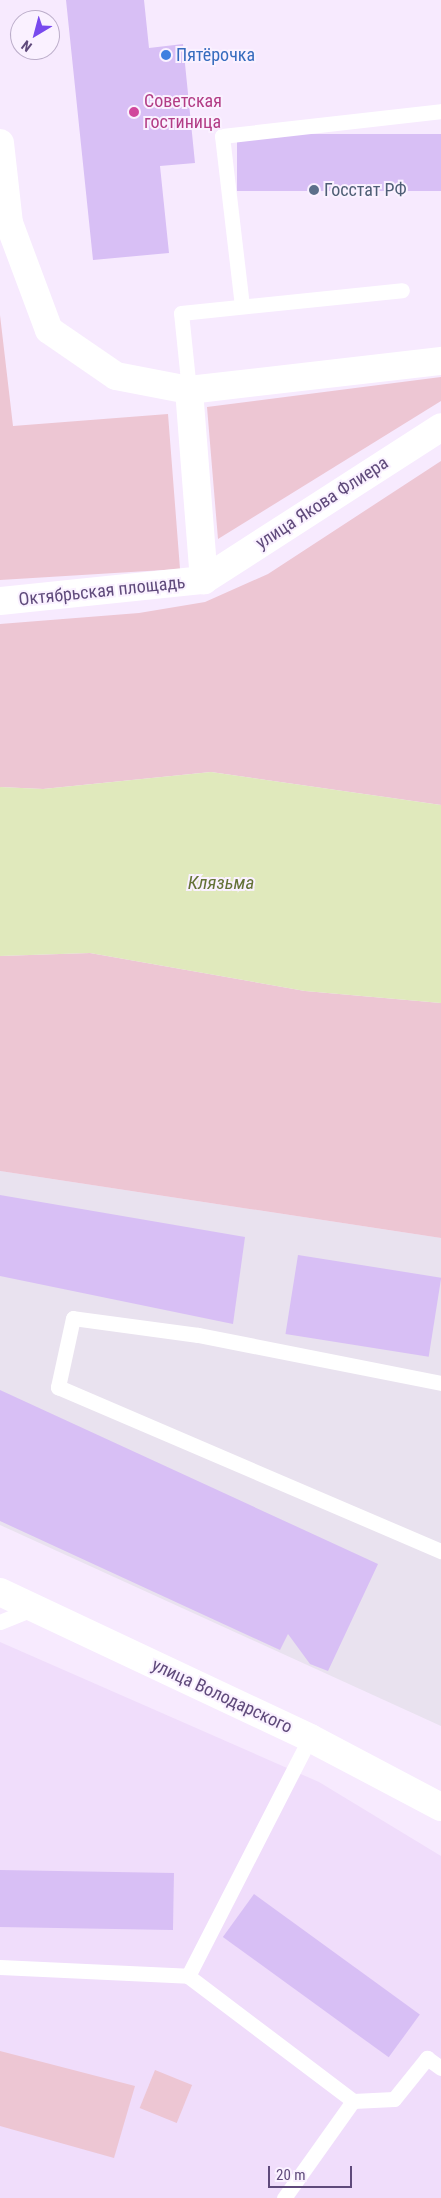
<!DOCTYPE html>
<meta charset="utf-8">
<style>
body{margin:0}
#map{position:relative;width:441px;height:2198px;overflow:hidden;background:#f7eafe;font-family:"Roboto Condensed",sans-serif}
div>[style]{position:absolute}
.residential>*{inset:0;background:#f0ddfb}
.industrial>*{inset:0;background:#e9e2ef}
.green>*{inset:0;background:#edc6d3;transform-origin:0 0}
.water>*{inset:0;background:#e0e9bc}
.building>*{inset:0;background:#d8bff5;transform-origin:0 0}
.lane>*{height:15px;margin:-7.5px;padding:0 7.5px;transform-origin:7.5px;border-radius:7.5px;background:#fff}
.street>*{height:28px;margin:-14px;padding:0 14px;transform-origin:14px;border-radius:14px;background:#fff}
.secondary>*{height:28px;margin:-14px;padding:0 14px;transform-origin:14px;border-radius:14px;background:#fff}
.dots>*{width:14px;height:14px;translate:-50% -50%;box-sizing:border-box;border:2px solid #faf1ff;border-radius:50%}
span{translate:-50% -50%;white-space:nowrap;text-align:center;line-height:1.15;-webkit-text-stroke:4px #faf1ff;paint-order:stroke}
.shop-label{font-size:18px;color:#366cbe}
.left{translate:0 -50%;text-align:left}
.hotel-label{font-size:18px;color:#b23c85}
.service-label{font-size:18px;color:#4e5e75}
.street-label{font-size:18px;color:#5f4a7b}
.water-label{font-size:19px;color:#647237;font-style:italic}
.north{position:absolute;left:10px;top:10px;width:50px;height:50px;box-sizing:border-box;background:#faf1ff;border:1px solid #bcaeca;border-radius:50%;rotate:217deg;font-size:14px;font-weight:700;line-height:20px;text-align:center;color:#5f4a7b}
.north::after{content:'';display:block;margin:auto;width:18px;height:22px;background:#7849ee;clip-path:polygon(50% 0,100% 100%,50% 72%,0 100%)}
.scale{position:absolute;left:268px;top:2166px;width:84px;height:22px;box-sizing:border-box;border:2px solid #5f4a7b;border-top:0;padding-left:6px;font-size:15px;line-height:18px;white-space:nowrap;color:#5f4a7b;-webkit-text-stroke:4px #faf1ff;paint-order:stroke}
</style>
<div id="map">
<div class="residential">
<div style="clip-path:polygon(0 1642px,319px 1782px,441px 1856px,441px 2198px,0 2198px)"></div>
</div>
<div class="industrial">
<div style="clip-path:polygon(0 1171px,441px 1238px,441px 1726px,0 1525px)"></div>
</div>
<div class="green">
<div style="clip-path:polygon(0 315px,13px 426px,168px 414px,180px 569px,0 580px)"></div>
<div style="clip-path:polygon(441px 377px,441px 401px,218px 539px,207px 407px)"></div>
<div style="clip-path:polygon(441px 461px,441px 805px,211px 772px,43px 789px,0 787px,0 624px,139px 613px,205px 602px,268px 574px)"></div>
<div style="clip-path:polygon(90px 953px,305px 991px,441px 1003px,441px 1238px,0 1171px,0 956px)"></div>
<div style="clip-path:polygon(0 2051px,135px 2086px,114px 2158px,0 2126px)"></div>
<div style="left:155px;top:2070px;width:40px;height:41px;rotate:22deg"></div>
</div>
<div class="water">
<div style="clip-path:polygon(211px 772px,441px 805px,441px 1003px,305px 991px,90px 953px,0 956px,0 787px,43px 789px)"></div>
</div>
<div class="building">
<div style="clip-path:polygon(66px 0,144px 0,149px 48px,183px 44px,195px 163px,160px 166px,169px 253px,93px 260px)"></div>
<div style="left:441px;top:134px;width:57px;height:204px;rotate:90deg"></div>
<div style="clip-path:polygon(0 1195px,245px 1237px,233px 1324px,0 1276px)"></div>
<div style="left:298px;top:1255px;width:145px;height:80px;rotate:9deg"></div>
<div style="clip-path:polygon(0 1390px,378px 1564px,328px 1671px,310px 1664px,288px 1634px,280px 1650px,0 1521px)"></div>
<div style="left:0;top:1870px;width:174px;height:57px;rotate:1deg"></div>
<div style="left:254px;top:1894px;width:205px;height:53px;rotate:36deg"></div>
</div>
<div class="lane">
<div style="left:242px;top:306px;width:171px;rotate:-96.7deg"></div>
<div style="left:222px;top:136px;width:220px;rotate:-6.5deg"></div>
<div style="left:189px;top:390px;width:77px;rotate:-95.9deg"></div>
<div style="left:181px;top:313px;width:222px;rotate:-5.9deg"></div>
<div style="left:441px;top:1383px;width:248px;rotate:-168.8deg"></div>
<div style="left:198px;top:1335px;width:126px;rotate:-172.3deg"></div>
<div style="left:73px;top:1318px;width:71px;rotate:102.3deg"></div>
<div style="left:58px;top:1387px;width:417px;rotate:23.2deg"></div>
<div style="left:0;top:1622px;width:38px;rotate:-22deg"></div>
<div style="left:0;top:1967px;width:188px;rotate:2.7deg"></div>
<div style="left:188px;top:1976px;width:207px;rotate:37.1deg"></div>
<div style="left:353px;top:2101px;width:41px;rotate:-2.8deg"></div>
<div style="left:394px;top:2099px;width:53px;rotate:-51.2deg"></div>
<div style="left:427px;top:2058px;width:17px;rotate:36deg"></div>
<div style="left:188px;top:1976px;width:267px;rotate:-62.9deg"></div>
<div style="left:284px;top:2198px;width:119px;rotate:-54.6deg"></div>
</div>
<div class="street">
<div style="left:0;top:143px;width:81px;rotate:83.6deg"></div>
<div style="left:9px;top:223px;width:114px;rotate:69.5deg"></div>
<div style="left:49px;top:330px;width:81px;rotate:34.5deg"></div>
<div style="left:116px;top:376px;width:74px;rotate:10.9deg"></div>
<div style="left:189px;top:390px;width:254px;rotate:-6.6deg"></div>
<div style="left:189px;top:390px;width:191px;rotate:85.5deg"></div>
<div style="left:0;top:601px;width:205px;rotate:-5.9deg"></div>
<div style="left:204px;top:580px;width:282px;rotate:-32.8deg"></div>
</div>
<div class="secondary">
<div style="left:0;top:1592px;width:343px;rotate:25.2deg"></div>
<div style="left:310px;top:1738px;width:148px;rotate:27.8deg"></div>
</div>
<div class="dots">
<div style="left:166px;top:55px;background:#3f7fe0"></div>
<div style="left:134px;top:112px;background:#d1479c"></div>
<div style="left:314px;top:190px;background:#5c6f8a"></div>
</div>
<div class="shop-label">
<span class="left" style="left:176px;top:55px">Пятёрочка</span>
</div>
<div class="hotel-label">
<span class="left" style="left:144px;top:112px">Советская<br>гостиница</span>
</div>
<div class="service-label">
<span class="left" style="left:324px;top:190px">Госстат РФ</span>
</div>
<div class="street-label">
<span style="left:322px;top:503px;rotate:-33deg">улица Якова Флиера</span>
<span style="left:102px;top:591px;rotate:-6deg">Октябрьская площадь</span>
<span style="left:222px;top:1696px;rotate:25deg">улица Володарского</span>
</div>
<div class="water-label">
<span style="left:221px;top:883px">Клязьма</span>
</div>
<div class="north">N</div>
<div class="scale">20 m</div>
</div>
